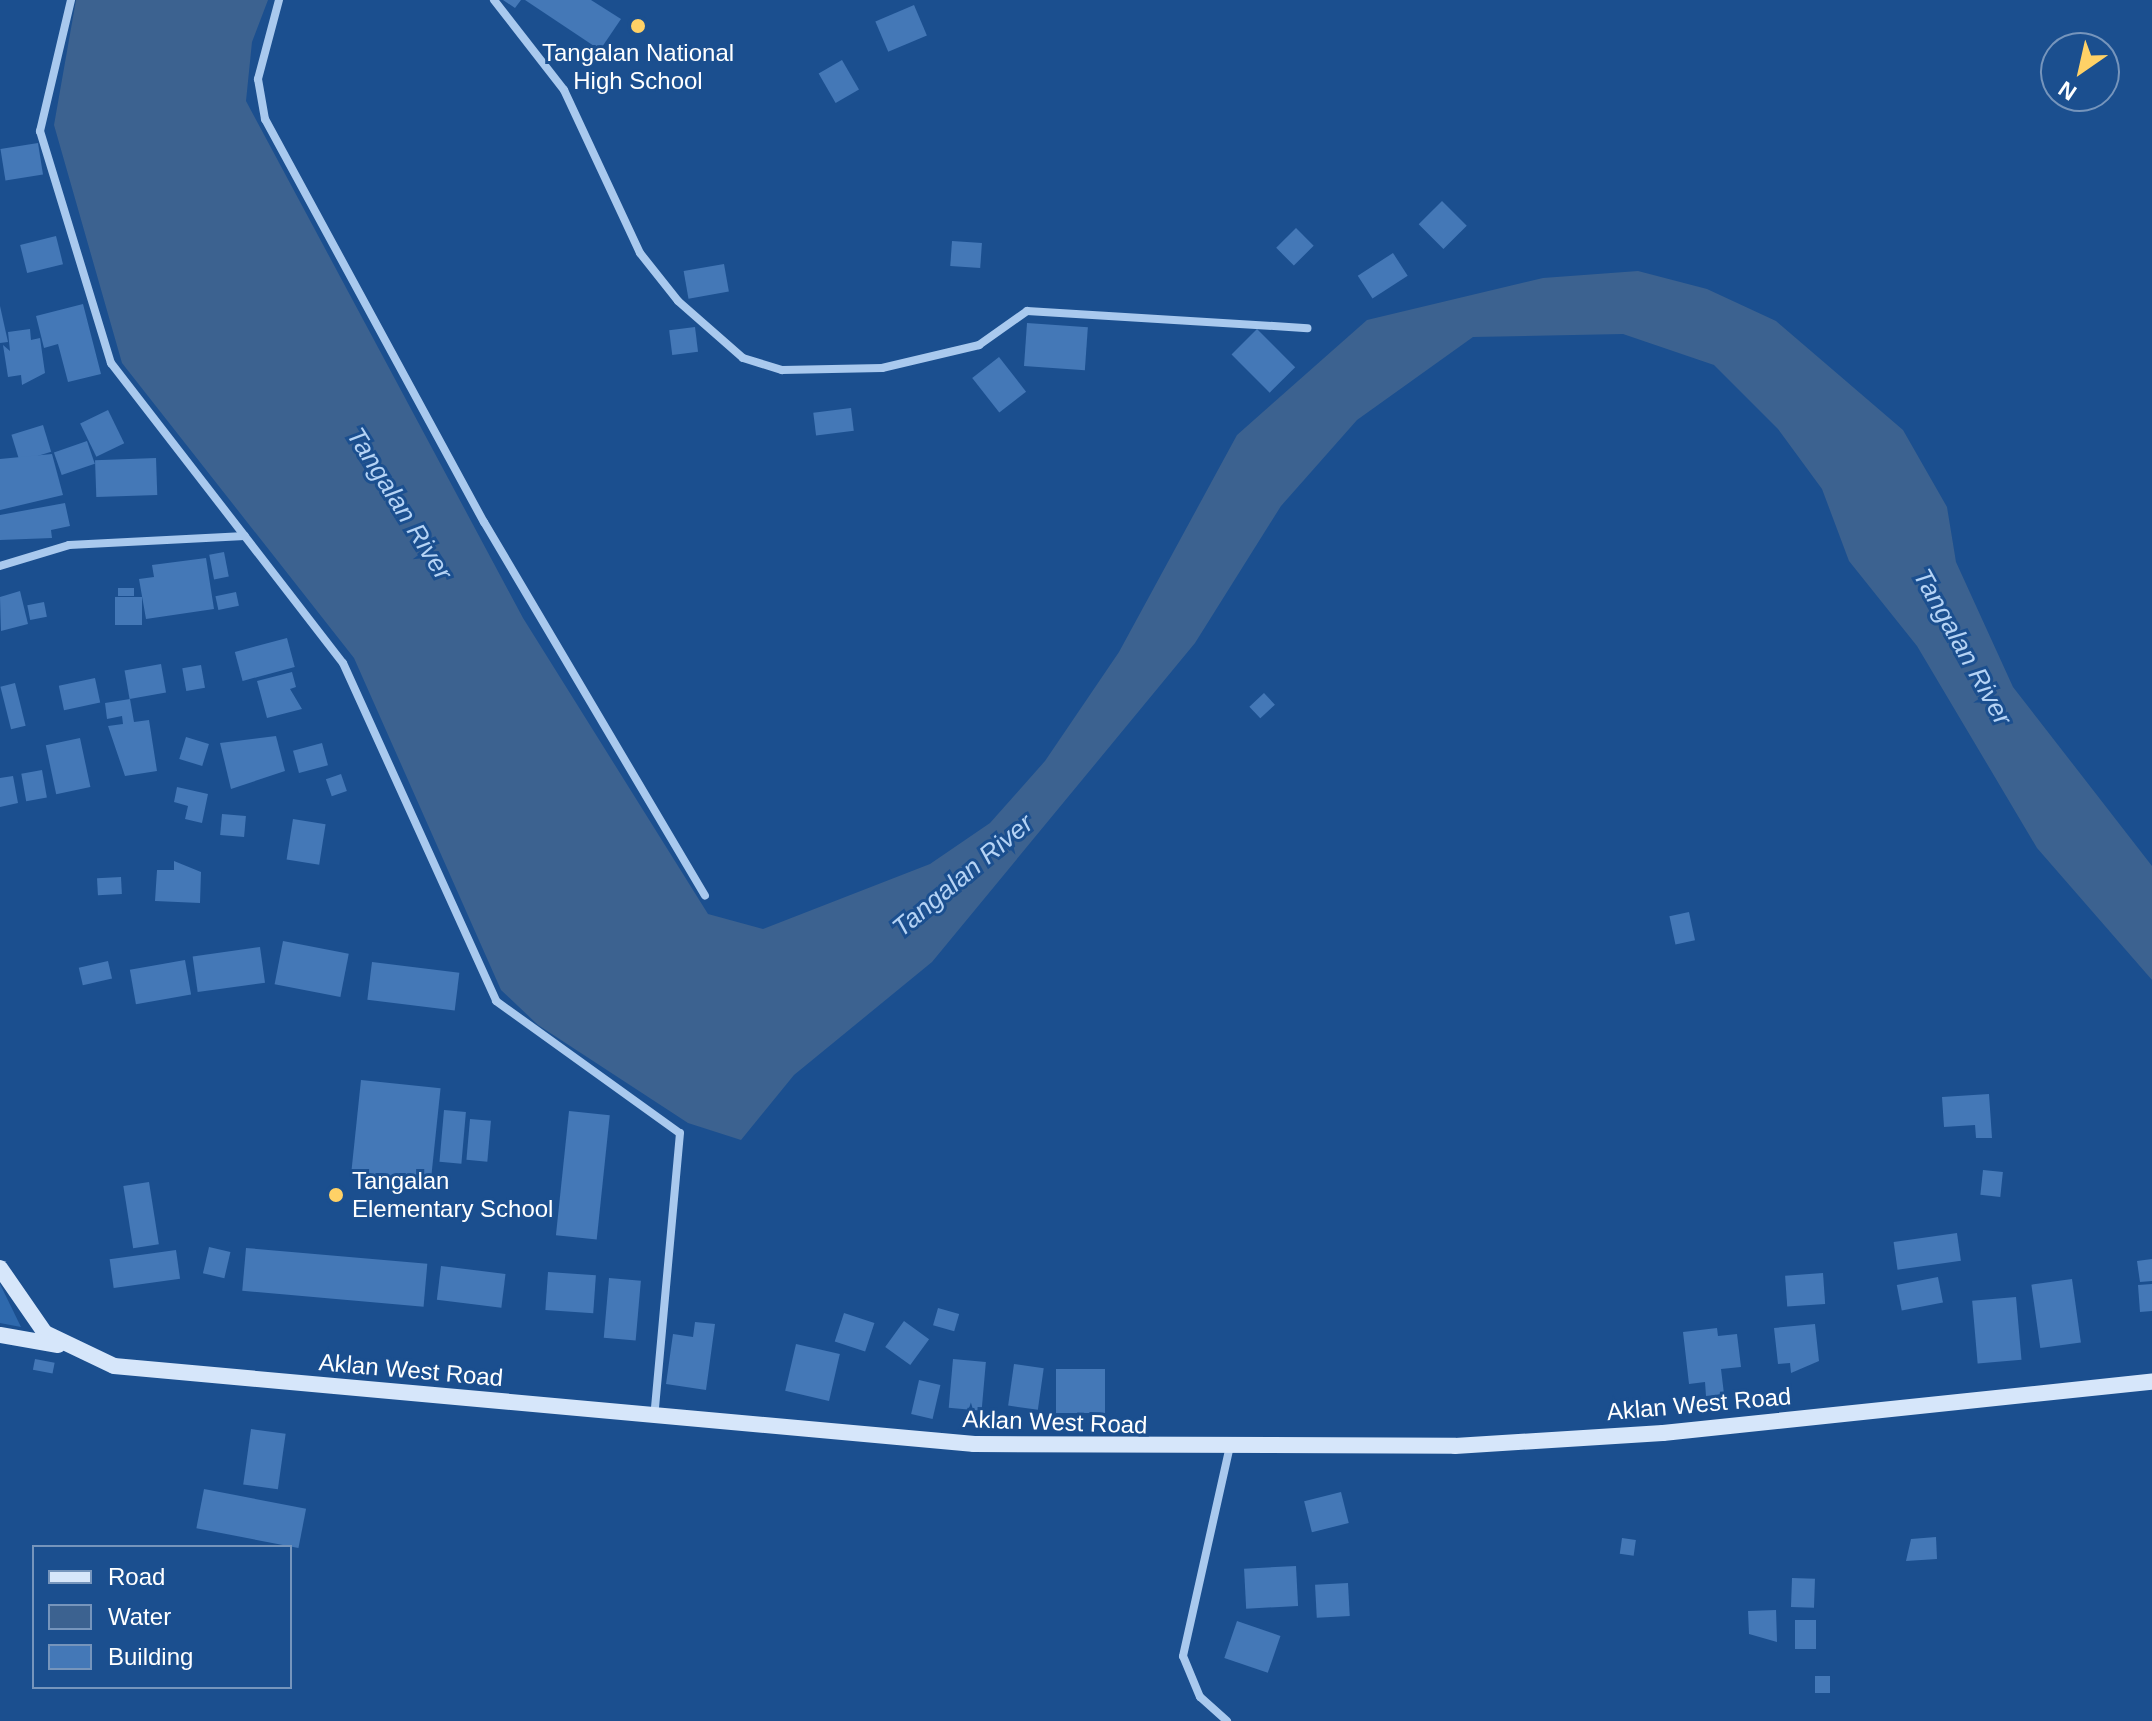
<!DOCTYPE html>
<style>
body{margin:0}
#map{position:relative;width:2152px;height:1721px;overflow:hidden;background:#1b4f8f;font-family:Arial,sans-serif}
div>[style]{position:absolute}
.green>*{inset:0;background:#2e69ad}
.water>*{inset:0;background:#3c6290}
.building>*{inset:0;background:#4478b7;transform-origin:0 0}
.street>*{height:8px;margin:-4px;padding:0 4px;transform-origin:4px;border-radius:4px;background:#a9c9ee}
.secondary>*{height:16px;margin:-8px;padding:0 8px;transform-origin:8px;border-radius:8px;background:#d6e6fa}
.dots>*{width:22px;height:22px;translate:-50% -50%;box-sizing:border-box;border:4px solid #1b4f8f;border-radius:50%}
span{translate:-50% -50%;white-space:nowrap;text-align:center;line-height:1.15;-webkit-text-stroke:6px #1b4f8f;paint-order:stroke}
.poi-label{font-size:24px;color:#fff}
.left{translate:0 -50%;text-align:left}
.street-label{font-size:24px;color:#fff}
.water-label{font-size:26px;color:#b5d3f5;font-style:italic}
.legend{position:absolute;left:32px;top:1545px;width:260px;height:144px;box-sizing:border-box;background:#1b4f8f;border:2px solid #7695bc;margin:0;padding:10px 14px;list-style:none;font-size:24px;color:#fff}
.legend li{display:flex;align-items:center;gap:16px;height:40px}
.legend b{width:40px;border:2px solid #7695bc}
.north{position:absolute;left:2040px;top:32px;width:80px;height:80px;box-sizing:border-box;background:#1b4f8f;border:2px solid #7695bc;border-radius:50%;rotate:214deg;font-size:22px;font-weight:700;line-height:32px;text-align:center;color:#fff}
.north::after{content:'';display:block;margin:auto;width:28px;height:36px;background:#ffd166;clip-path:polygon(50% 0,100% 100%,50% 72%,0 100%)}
</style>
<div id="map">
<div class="green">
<div style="clip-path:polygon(0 1284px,21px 1327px,0 1323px)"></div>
</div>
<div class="water">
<div style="clip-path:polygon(76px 0,268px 0,252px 42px,246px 101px,523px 618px,708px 914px,763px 929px,930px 864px,990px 823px,1045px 761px,1119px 652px,1237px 435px,1367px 320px,1543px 278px,1638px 271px,1707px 289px,1776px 321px,1903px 430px,1947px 507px,1956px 562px,2013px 687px,2152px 866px,2152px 980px,2037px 848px,1917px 646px,1849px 561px,1822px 489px,1778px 429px,1714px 365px,1623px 334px,1473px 337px,1357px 420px,1281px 506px,1195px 643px,932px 962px,794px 1075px,741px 1140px,688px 1123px,538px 1025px,501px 990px,354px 658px,122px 363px,54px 125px)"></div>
</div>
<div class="building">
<div style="clip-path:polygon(503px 0,521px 0,515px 8px)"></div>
<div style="clip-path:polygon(525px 0,591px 0,621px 19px,600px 50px)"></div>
<div style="left:914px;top:5px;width:33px;height:42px;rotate:67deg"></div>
<div style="left:842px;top:60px;width:34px;height:27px;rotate:60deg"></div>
<div style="left:38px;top:143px;width:32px;height:38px;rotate:81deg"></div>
<div style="left:1442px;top:201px;width:35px;height:33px;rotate:45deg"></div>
<div style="left:1296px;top:228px;width:25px;height:28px;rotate:45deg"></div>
<div style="left:56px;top:236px;width:29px;height:37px;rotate:76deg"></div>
<div style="left:952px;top:241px;width:30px;height:25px;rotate:4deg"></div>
<div style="left:1393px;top:253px;width:27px;height:42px;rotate:57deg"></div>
<div style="left:724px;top:264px;width:28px;height:41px;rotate:80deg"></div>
<div style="clip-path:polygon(83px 304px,101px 374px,68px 382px,58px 344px,44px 348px,36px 316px)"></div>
<div style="clip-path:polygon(0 306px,8px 342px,0 343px)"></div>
<div style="left:1027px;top:323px;width:61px;height:43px;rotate:4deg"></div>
<div style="left:695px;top:327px;width:25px;height:26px;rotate:83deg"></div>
<div style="clip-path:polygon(30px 329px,31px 340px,40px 338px,45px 373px,22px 385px,21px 375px,8px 377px,3px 345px,10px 351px,8px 332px)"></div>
<div style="left:1257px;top:329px;width:54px;height:36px;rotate:45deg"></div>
<div style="left:999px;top:357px;width:44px;height:34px;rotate:52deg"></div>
<div style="left:851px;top:408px;width:23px;height:38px;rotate:83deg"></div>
<div style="left:108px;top:410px;width:37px;height:31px;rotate:64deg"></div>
<div style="left:43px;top:425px;width:28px;height:33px;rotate:73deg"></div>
<div style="left:87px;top:441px;width:24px;height:35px;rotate:71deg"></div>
<div style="clip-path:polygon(52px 454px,63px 495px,0 510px,0 459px)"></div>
<div style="left:156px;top:458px;width:37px;height:61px;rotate:88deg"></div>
<div style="clip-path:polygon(65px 503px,70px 526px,51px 530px,52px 538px,0 540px,0 515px)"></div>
<div style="left:224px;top:552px;width:25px;height:15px;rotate:79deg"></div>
<div style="clip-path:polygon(206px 558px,214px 609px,146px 619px,139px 579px,154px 577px,152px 565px)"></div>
<div style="left:118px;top:588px;width:16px;height:8px"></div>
<div style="clip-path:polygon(20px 591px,28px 624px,1px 631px,0 597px)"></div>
<div style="left:236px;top:592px;width:14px;height:21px;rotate:78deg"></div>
<div style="left:115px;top:597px;width:27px;height:28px"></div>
<div style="left:44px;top:602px;width:15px;height:17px;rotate:79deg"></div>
<div style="left:287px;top:638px;width:30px;height:54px;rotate:75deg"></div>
<div style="left:161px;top:664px;width:29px;height:37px;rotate:80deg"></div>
<div style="left:201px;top:665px;width:23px;height:19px;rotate:80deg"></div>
<div style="clip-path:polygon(292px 672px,296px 687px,290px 689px,302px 709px,267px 718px,257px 681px)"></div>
<div style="left:95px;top:678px;width:25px;height:37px;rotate:78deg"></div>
<div style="left:15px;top:683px;width:44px;height:15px;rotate:76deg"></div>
<div style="left:1264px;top:693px;width:16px;height:20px;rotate:47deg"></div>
<div style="clip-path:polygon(130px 699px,134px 722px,149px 720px,157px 771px,125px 776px,108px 726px,123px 724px,122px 716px,107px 719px,105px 703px)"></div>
<div style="clip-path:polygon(276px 736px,285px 771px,231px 789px,220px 743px)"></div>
<div style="left:186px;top:737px;width:24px;height:23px;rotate:17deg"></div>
<div style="left:80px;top:738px;width:50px;height:35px;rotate:78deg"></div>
<div style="left:322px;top:743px;width:23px;height:30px;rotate:75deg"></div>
<div style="left:42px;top:770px;width:28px;height:21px;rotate:80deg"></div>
<div style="left:341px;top:774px;width:18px;height:16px;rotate:71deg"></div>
<div style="clip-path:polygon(13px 776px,18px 803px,0 807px,0 778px)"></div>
<div style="clip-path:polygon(177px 787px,208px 794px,202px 823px,185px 819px,188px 806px,174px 802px)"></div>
<div style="left:222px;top:814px;width:24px;height:21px;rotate:5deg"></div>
<div style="left:293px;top:819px;width:33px;height:41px;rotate:9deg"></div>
<div style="clip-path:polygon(174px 861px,201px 872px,200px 903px,155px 901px,157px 870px,174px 870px)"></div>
<div style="left:121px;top:877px;width:17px;height:24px;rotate:87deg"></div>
<div style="left:1689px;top:912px;width:29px;height:20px;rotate:78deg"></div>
<div style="left:283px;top:941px;width:67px;height:44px;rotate:11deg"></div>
<div style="left:260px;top:947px;width:36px;height:68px;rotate:82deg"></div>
<div style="left:185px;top:960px;width:35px;height:56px;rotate:80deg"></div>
<div style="left:108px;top:961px;width:18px;height:30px;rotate:77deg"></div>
<div style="left:372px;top:962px;width:88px;height:38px;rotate:7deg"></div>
<div style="left:361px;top:1080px;width:80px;height:96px;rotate:6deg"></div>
<div style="clip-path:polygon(1989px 1094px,1992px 1138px,1976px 1138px,1975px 1125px,1944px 1127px,1942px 1097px)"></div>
<div style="left:444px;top:1110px;width:22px;height:52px;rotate:5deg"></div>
<div style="left:569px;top:1111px;width:41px;height:125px;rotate:6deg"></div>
<div style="left:470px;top:1119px;width:21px;height:41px;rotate:5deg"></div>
<div style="left:1983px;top:1170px;width:20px;height:25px;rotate:6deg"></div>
<div style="left:149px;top:1182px;width:63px;height:26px;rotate:81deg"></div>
<div style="left:1957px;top:1233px;width:28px;height:64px;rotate:82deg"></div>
<div style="left:209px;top:1247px;width:22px;height:27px;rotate:13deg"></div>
<div style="left:246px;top:1248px;width:182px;height:43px;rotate:5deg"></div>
<div style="left:176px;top:1250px;width:29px;height:67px;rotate:82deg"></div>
<div style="clip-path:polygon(2152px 1259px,2152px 1281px,2140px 1282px,2137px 1261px)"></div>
<div style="left:441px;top:1266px;width:65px;height:34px;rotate:7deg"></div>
<div style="left:548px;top:1272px;width:48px;height:38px;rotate:4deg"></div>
<div style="left:1823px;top:1273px;width:31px;height:38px;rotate:86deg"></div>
<div style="left:1938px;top:1277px;width:26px;height:42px;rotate:79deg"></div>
<div style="left:609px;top:1278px;width:32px;height:60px;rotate:5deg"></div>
<div style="left:2072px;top:1279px;width:64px;height:41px;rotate:82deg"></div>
<div style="clip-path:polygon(2152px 1284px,2152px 1311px,2140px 1312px,2138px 1285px)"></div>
<div style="left:2016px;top:1297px;width:63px;height:44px;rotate:85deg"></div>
<div style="left:938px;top:1308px;width:22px;height:18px;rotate:16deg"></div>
<div style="left:844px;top:1313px;width:32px;height:30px;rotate:18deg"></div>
<div style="left:904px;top:1321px;width:31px;height:32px;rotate:36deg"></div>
<div style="clip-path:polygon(695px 1322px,715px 1324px,706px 1390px,666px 1384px,673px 1334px,693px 1337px)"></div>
<div style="clip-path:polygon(1815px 1324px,1819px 1361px,1791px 1373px,1790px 1363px,1778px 1364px,1774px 1328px)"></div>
<div style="clip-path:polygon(1717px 1328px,1718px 1336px,1737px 1334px,1741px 1367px,1721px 1369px,1724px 1394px,1706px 1396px,1705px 1382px,1689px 1384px,1683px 1332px)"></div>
<div style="left:796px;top:1344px;width:45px;height:48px;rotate:13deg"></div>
<div style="left:35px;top:1359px;width:20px;height:11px;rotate:11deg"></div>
<div style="left:953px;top:1359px;width:33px;height:49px;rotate:5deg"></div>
<div style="left:1014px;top:1364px;width:30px;height:42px;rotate:8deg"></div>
<div style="left:1056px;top:1369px;width:49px;height:44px"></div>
<div style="left:919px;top:1380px;width:22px;height:35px;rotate:13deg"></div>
<div style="left:251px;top:1429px;width:35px;height:56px;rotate:8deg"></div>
<div style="left:204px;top:1489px;width:104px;height:40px;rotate:11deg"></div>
<div style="left:1341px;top:1492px;width:32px;height:38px;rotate:76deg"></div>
<div style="clip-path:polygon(1936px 1537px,1937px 1559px,1906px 1561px,1911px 1539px)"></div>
<div style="left:1622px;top:1538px;width:14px;height:16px;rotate:8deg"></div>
<div style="left:1296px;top:1566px;width:40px;height:52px;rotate:87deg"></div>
<div style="left:1792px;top:1578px;width:23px;height:29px;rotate:2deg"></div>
<div style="left:1348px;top:1583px;width:33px;height:33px;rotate:87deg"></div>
<div style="clip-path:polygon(1776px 1610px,1777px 1642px,1749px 1634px,1748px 1611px)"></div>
<div style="left:1795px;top:1620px;width:21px;height:29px"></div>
<div style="left:1237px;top:1621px;width:46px;height:39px;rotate:19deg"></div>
<div style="left:1815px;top:1676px;width:15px;height:17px"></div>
</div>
<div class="street">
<div style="left:71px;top:0;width:135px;rotate:103.3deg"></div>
<div style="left:40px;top:131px;width:243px;rotate:73deg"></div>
<div style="left:111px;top:363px;width:379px;rotate:52.3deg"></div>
<div style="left:343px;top:663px;width:371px;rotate:65.6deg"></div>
<div style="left:496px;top:1001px;width:226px;rotate:35.7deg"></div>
<div style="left:680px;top:1133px;width:284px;rotate:95.2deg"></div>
<div style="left:279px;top:0;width:82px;rotate:104.9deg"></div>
<div style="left:258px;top:79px;width:41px;rotate:80.1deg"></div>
<div style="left:265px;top:119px;width:459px;rotate:61.5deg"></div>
<div style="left:484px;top:522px;width:434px;rotate:59.4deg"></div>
<div style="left:494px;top:0;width:114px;rotate:52.1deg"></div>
<div style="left:564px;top:90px;width:180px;rotate:65deg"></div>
<div style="left:640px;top:253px;width:61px;rotate:51.6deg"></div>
<div style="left:678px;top:301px;width:86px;rotate:41.2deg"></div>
<div style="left:743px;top:358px;width:41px;rotate:17.1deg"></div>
<div style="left:782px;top:370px;width:100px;rotate:-1.1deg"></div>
<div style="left:882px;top:368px;width:100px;rotate:-13.3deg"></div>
<div style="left:979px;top:345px;width:59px;rotate:-35.3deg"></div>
<div style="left:1027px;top:311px;width:281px;rotate:3.5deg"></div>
<div style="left:0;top:566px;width:72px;rotate:-16.9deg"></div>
<div style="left:69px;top:545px;width:176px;rotate:-2.9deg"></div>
<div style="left:1227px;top:1721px;width:36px;rotate:-138deg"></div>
<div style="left:1200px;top:1697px;width:44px;rotate:-112.5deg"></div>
<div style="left:1183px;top:1656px;width:211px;rotate:-77.4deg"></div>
</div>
<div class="secondary">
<div style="left:0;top:1268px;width:79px;rotate:55.3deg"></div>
<div style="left:45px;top:1333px;width:76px;rotate:25.6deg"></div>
<div style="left:114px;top:1366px;width:864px;rotate:5.18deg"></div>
<div style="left:974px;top:1444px;width:481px;rotate:0.2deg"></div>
<div style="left:1455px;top:1446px;width:208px;rotate:-3.6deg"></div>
<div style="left:1663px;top:1433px;width:492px;rotate:-6deg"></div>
<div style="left:0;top:1335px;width:59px;rotate:9.8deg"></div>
</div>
<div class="dots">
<div style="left:638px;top:26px;background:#ffd166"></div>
<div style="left:336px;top:1195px;background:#ffd166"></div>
</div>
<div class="poi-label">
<span style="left:638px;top:67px">Tangalan National<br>High School</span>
<span class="left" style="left:352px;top:1195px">Tangalan<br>Elementary School</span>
</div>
<div class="street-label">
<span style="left:411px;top:1370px;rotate:5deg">Aklan West Road</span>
<span style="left:1699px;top:1404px;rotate:-5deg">Aklan West Road</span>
<span style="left:1055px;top:1422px;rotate:2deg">Aklan West Road</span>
</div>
<div class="water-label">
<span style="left:399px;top:504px;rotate:58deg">Tangalan River</span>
<span style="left:1962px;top:647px;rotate:61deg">Tangalan River</span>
<span style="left:963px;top:876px;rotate:-40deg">Tangalan River</span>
</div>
<ul class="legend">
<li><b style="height:10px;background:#d6e6fa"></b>Road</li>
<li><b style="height:22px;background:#3c6290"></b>Water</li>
<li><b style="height:22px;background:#4478b7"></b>Building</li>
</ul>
<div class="north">N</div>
</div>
